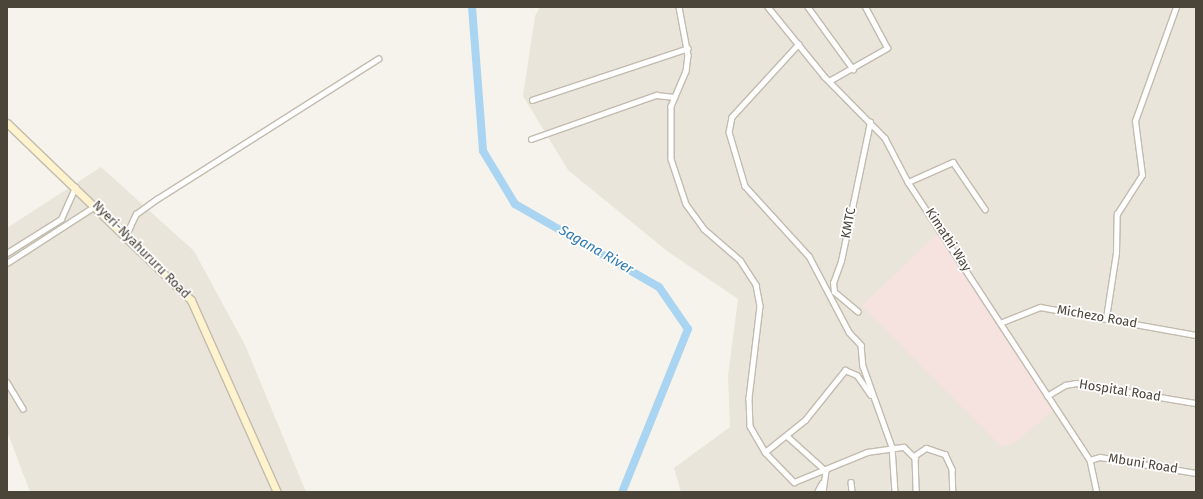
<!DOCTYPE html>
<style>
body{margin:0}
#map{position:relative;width:1203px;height:499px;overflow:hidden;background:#f6f3ec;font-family:"Fira Sans",sans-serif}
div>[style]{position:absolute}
.residential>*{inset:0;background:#eae5da}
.medical>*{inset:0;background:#f6e3e0}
.river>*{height:8px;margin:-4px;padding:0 4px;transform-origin:4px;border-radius:4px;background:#a9d4f2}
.roads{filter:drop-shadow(1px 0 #c2bbae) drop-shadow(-1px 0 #c2bbae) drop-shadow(0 1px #c2bbae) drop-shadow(0 -1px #c2bbae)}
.minor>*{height:4.5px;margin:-2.25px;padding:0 2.25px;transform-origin:2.25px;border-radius:2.25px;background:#fff}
.secondary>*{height:7px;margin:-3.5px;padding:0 3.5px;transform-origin:3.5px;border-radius:3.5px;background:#fff3cd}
span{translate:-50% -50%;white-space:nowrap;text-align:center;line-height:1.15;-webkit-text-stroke:3.5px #fff;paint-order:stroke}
.street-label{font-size:13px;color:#4b4439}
.water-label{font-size:14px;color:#2e7ab2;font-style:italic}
.frame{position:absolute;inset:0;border:8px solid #4b4439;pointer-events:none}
</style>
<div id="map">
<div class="residential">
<div style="clip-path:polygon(540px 7px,1196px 7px,1196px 492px,681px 492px,674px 468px,730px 427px,728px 376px,738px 299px,667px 251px,568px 170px,523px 96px,535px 16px)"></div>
<div style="clip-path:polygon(101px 167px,194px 251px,245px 345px,306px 492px,30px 492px,7px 431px,7px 228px)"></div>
</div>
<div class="medical">
<div style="clip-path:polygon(939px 232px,1055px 409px,1015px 442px,1002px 447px,862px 306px)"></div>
</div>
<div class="river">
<div style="left:472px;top:7px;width:144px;rotate:85.6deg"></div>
<div style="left:483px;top:151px;width:62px;rotate:58.9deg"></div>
<div style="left:515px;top:204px;width:166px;rotate:30deg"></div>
<div style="left:659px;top:287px;width:51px;rotate:55.4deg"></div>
<div style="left:688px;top:329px;width:176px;rotate:112deg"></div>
</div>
<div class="roads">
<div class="minor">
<div style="left:679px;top:7px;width:49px;rotate:79.4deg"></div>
<div style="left:688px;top:55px;width:16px;rotate:97deg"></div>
<div style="left:686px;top:71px;width:38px;rotate:113deg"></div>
<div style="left:671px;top:106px;width:53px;rotate:90deg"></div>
<div style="left:671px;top:159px;width:47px;rotate:71.6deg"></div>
<div style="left:686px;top:204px;width:31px;rotate:54deg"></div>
<div style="left:704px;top:229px;width:48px;rotate:40.7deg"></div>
<div style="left:740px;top:260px;width:30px;rotate:57deg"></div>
<div style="left:756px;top:285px;width:21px;rotate:79deg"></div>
<div style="left:760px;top:306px;width:93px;rotate:96.8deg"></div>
<div style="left:749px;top:398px;width:28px;rotate:88deg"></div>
<div style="left:750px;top:426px;width:30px;rotate:60deg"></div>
<div style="left:765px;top:452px;width:42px;rotate:46deg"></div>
<div style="left:794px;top:482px;width:79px;rotate:-22.3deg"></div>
<div style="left:867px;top:452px;width:37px;rotate:-8deg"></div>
<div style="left:904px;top:447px;width:16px;rotate:45deg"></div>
<div style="left:915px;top:458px;width:34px;rotate:88deg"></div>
<div style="left:768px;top:7px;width:89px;rotate:50.9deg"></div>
<div style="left:824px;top:76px;width:87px;rotate:45.5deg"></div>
<div style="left:885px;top:138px;width:50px;rotate:62.4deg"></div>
<div style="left:908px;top:182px;width:332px;rotate:56.8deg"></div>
<div style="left:1090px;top:460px;width:33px;rotate:78deg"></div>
<div style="left:808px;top:7px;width:77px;rotate:54deg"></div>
<div style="left:799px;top:44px;width:99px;rotate:132.5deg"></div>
<div style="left:732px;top:117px;width:15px;rotate:101deg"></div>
<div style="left:729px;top:132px;width:56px;rotate:73.5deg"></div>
<div style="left:745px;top:186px;width:95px;rotate:47.6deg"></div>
<div style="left:809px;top:256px;width:86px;rotate:62.2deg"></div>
<div style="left:849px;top:332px;width:18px;rotate:47deg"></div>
<div style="left:861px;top:345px;width:21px;rotate:85deg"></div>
<div style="left:863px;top:366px;width:86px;rotate:70.3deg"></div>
<div style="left:892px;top:447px;width:45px;rotate:86.2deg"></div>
<div style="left:829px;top:81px;width:67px;rotate:-29.6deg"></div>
<div style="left:887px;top:48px;width:47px;rotate:-118.2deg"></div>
<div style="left:532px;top:100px;width:164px;rotate:-18.4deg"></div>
<div style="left:531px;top:139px;width:133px;rotate:-19.4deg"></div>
<div style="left:656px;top:95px;width:18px;rotate:6deg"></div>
<div style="left:908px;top:182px;width:49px;rotate:-24deg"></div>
<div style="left:953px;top:162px;width:57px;rotate:55.8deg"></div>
<div style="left:126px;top:235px;width:23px;rotate:-65deg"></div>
<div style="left:136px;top:214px;width:26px;rotate:-36deg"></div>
<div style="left:157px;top:199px;width:262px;rotate:-32.4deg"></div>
<div style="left:7px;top:253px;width:64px;rotate:-32.2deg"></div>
<div style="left:61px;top:219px;width:35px;rotate:-66deg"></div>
<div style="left:7px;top:263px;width:105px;rotate:-32.9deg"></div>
<div style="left:858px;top:312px;width:31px;rotate:-140deg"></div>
<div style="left:834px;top:292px;width:9px;rotate:-96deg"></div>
<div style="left:833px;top:283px;width:23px;rotate:-70deg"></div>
<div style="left:841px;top:261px;width:142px;rotate:-78.2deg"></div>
<div style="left:1106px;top:318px;width:66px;rotate:-81.3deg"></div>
<div style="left:1116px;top:253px;width:39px;rotate:-89deg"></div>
<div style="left:1117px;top:214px;width:46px;rotate:-57.3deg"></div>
<div style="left:1142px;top:175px;width:54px;rotate:-97.4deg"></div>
<div style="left:1135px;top:121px;width:121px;rotate:-70.2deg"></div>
<div style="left:1000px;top:323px;width:43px;rotate:-21.8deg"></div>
<div style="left:1040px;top:307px;width:158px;rotate:10.2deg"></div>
<div style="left:7px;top:382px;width:31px;rotate:59deg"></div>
<div style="left:1047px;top:396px;width:21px;rotate:-31deg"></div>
<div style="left:1065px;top:385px;width:11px;rotate:-10deg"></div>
<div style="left:1076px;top:383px;width:122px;rotate:9.5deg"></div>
<div style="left:787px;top:436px;width:52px;rotate:41.9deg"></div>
<div style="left:826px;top:471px;width:21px;rotate:98deg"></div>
<div style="left:765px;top:452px;width:51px;rotate:-38.7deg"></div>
<div style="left:805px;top:420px;width:64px;rotate:-51.3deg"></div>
<div style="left:845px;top:370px;width:13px;rotate:23deg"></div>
<div style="left:857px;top:375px;width:24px;rotate:55deg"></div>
<div style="left:914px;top:456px;width:14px;rotate:-34deg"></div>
<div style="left:926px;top:448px;width:20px;rotate:18deg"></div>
<div style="left:945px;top:454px;width:17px;rotate:65deg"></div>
<div style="left:952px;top:469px;width:23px;rotate:88deg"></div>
<div style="left:1090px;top:460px;width:10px;rotate:-17deg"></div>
<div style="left:1100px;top:457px;width:97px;rotate:9.5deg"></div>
<div style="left:851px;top:482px;width:10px;rotate:84deg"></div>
<div style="left:817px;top:492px;width:10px;rotate:-61deg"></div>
</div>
<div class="secondary">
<div style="left:7px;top:123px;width:255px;rotate:43.9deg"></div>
<div style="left:191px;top:300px;width:210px;rotate:65.9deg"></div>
</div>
</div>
<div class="street-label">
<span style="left:849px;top:223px;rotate:-79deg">KMTC</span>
<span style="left:948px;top:240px;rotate:57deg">Kimathi Way</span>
<span style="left:141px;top:250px;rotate:45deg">Nyeri-Nyahururu Road</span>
<span style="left:1097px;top:317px;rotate:10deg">Michezo Road</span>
<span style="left:1120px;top:391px;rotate:9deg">Hospital Road</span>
<span style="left:1143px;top:464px;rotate:9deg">Mbuni Road</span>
</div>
<div class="water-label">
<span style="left:596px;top:250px;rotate:30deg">Sagana River</span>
</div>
<div class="frame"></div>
</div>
